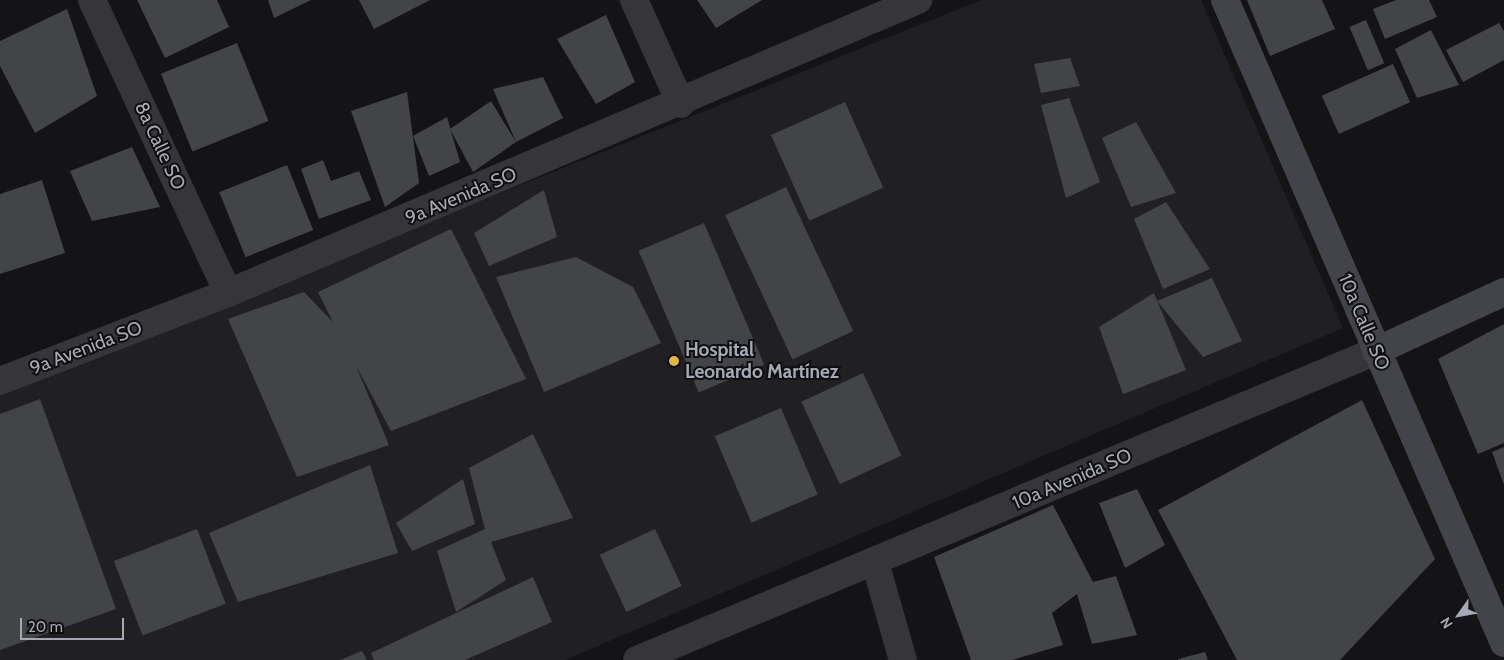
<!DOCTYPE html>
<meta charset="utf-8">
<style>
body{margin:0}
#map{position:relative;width:1504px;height:660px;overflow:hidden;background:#141315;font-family:Cabin,sans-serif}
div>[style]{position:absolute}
.built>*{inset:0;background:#202022}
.building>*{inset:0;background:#434448;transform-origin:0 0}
.street>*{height:28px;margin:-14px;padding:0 14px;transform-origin:14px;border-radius:14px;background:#35353a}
.secondary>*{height:28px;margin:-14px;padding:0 14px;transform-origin:14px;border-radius:14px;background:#434449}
.dots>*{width:14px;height:14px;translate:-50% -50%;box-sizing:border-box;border:2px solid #0f0e10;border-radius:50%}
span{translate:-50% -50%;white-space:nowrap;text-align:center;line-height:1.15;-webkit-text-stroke:4px #0f0e10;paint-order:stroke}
.street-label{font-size:19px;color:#a6a9b4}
.poi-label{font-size:19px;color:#a6a9b4;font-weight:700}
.left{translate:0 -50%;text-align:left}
.north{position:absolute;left:1434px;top:590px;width:50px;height:50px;-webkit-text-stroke:4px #0f0e10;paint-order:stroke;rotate:238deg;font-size:14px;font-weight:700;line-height:20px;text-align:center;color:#a6a9b4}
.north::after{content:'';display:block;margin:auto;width:18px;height:22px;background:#a6a9b4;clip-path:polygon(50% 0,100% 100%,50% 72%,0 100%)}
.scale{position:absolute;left:20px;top:618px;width:104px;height:22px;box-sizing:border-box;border:2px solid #a6a9b4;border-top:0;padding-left:6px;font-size:15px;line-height:18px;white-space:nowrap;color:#a6a9b4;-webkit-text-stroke:4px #0f0e10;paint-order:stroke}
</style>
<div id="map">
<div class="built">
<div style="clip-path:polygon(981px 0,1201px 0,1343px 328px,565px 660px,0 660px,0 394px)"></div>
</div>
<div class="building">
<div style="clip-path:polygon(137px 0,217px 0,229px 27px,165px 58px)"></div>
<div style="clip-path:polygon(268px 0,311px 0,274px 18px)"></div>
<div style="clip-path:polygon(359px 0,430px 0,374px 29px)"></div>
<div style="clip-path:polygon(697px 0,762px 0,716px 28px)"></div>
<div style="clip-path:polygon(1247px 0,1322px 0,1335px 29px,1270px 56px)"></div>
<div style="clip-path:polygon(1396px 0,1429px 0,1437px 17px,1385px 39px,1373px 9px)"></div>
<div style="clip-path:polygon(67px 9px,97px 96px,35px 133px,0 66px,0 41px)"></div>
<div style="clip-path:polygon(606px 15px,635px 82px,596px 104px,557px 39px)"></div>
<div style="left:1366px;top:20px;width:47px;height:18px;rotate:67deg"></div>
<div style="clip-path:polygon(1499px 23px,1504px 31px,1504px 60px,1463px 82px,1446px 50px)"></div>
<div style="clip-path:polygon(1431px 30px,1459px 85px,1417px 98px,1395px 49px)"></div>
<div style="left:237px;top:43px;width:84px;height:82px;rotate:68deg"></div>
<div style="clip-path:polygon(1070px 58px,1080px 86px,1041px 93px,1034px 64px)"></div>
<div style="left:1393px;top:64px;width:42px;height:78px;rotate:66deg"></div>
<div style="clip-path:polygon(543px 77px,563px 118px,516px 142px,493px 89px)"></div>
<div style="clip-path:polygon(407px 92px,419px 183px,385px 207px,351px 111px)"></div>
<div style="clip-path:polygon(1069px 98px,1100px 182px,1066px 198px,1041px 105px)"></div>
<div style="clip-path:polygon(491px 101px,516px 142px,473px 172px,450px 129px)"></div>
<div style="left:845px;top:102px;width:94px;height:81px;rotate:66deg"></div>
<div style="clip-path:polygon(447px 117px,460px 162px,429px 176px,413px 136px)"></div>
<div style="clip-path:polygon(1136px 122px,1176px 193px,1131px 207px,1102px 138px)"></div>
<div style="clip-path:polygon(132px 147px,160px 207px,92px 221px,70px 171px)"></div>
<div style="clip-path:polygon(323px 160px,331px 181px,359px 171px,371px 200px,319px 219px,301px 169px)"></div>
<div style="left:287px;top:165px;width:70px;height:73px;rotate:68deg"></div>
<div style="clip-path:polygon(42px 180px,65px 253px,0 274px,0 194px)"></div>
<div style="left:786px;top:187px;width:159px;height:67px;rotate:65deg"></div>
<div style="clip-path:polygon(544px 190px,557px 237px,489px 266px,474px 233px)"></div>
<div style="clip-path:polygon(1166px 202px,1210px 269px,1163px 289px,1134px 219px)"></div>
<div style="left:704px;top:223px;width:154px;height:71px;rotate:67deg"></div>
<div style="clip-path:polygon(451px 229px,526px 379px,391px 431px,356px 366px,389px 445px,297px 477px,228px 319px,304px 292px,333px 322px,318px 292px)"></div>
<div style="clip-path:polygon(576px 257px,633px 287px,661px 343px,544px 392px,496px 277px)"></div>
<div style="clip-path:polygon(1212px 278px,1242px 341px,1203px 357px,1157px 301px)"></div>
<div style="clip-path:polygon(1154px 293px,1186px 370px,1123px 394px,1099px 327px)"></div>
<div style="clip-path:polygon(1504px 324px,1504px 443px,1478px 454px,1438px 359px)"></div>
<div style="left:863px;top:373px;width:91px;height:68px;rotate:65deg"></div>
<div style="clip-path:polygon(40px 399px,116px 609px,0 650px,0 414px)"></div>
<div style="clip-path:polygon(1362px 400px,1435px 559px,1340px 660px,1237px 660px,1158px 510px)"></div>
<div style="left:781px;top:408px;width:94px;height:72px;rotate:67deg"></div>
<div style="clip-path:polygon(533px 434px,573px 518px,491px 542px,506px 580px,456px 612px,437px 551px,485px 529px,469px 468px)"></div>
<div style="clip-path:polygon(1504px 447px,1504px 485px,1492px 452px)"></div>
<div style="clip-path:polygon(370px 465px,398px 553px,238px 602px,209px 533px)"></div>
<div style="clip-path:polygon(463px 479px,475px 524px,412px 551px,396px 523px)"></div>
<div style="clip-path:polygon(1137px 489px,1165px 545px,1125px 568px,1099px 503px)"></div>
<div style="clip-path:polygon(1053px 505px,1093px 582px,1116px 576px,1137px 635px,1092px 644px,1077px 594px,1052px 613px,1063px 645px,1012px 660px,971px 660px,934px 557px)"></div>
<div style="left:197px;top:529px;width:80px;height:89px;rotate:69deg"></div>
<div style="left:655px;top:529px;width:63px;height:61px;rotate:65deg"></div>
<div style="clip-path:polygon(533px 577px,552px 622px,465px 660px,374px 660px,371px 653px)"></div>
<div style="clip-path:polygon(362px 651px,367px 660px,340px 660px)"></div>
<div style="clip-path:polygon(1205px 652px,1208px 660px,1178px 660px,1178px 659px)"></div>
</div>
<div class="street">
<div style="left:92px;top:0;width:323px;rotate:65.1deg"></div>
<div style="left:634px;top:0;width:114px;rotate:65.7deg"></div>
<div style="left:0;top:381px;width:244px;rotate:-21.1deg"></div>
<div style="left:228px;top:293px;width:750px;rotate:-23.01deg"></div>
<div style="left:875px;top:562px;width:102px;rotate:74.1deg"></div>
<div style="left:637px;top:660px;width:801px;rotate:-22.69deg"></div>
</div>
<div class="secondary">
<div style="left:1225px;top:0;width:701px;rotate:66.54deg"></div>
<div style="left:1376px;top:351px;width:141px;rotate:-24.7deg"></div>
</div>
<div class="dots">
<div style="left:674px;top:361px;background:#e2b83e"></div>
</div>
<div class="street-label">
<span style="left:160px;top:146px;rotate:65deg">8a Calle SO</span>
<span style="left:461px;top:196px;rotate:-23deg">9a Avenida SO</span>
<span style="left:1364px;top:322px;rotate:67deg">10a Calle SO</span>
<span style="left:86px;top:348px;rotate:-21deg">9a Avenida SO</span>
<span style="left:1072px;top:479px;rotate:-23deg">10a Avenida SO</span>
</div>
<div class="poi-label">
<span class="left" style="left:685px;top:361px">Hospital<br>Leonardo Martínez</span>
</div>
<div class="north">N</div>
<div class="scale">20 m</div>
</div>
